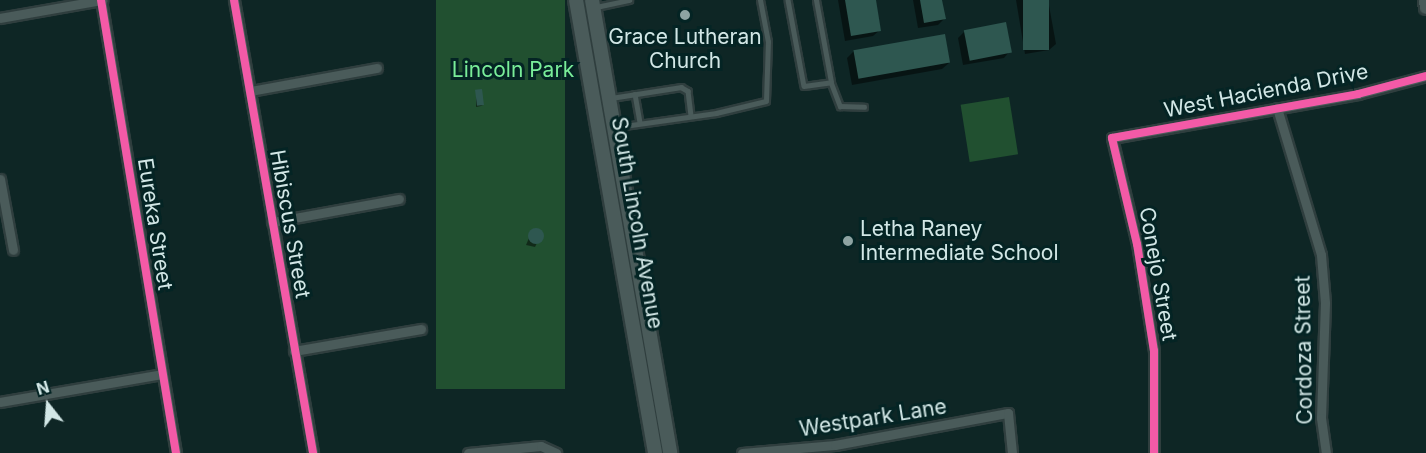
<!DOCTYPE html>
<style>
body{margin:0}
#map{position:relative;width:1426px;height:453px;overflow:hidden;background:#0e2625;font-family:Inter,sans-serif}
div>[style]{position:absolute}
.green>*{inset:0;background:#215030;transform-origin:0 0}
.shadow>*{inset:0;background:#0007}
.building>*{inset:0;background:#2e5750;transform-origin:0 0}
.round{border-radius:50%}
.roads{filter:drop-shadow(2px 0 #2f3e3e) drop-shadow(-2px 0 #2f3e3e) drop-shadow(0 2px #2f3e3e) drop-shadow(0 -2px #2f3e3e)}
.service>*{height:4.5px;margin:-2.25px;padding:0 2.25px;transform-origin:2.25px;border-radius:2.25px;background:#4a5b5a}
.minor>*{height:9px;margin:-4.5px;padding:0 4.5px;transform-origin:4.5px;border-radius:4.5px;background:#4a5b5a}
.tertiary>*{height:12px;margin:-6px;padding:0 6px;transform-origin:6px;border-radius:6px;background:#4a5b5a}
.secondary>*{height:14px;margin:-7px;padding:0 7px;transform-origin:7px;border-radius:7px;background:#4a5b5a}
.cycleway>*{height:8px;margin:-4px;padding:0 4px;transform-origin:4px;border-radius:4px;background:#f35aa7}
.dots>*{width:16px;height:16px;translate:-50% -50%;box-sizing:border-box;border:3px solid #042424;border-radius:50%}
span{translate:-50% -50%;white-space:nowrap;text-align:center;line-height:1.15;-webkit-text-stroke:6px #042424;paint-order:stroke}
.poi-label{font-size:21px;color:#d2e7e6}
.left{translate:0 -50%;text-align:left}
.park-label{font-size:21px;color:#79ed99}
.street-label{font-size:21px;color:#d2e7e6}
.north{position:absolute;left:18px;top:375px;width:60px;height:60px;-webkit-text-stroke:4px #042424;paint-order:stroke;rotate:343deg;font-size:16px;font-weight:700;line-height:24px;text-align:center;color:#d2e7e6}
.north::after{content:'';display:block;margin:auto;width:21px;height:27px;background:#d2e7e6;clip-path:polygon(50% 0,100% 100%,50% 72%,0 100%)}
</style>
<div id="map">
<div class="green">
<div style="left:436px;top:0;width:129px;height:389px"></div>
<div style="left:1009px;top:97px;width:58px;height:49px;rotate:81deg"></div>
</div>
<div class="shadow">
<div style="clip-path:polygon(838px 0,875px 0,880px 30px,873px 36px,845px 41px)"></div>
<div style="clip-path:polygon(913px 0,941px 0,944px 19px,938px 25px,918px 28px)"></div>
<div style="clip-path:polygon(1016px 0,1048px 0,1056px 44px,1049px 50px,1025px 54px)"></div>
<div style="clip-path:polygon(964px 32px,1010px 51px,1004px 58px,963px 65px,958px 38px)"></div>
<div style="clip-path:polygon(854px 51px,949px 63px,942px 69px,852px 85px,847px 58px)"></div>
<div style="clip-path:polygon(476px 91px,483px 105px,481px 106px,476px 107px)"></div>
<div style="clip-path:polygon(532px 231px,542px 233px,535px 247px,526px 245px)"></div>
</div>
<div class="building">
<div style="clip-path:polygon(845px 0,876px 0,881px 31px,851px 36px)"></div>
<div style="clip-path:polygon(920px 0,942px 0,946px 19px,924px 23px)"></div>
<div style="left:1023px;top:0;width:26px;height:50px"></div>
<div style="left:1006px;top:22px;width:31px;height:43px;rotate:79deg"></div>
<div style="left:945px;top:34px;width:29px;height:93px;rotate:80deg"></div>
<div style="left:482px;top:89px;width:16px;height:7px;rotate:83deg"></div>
<div class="round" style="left:528px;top:228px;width:16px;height:16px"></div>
</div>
<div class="roads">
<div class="service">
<div style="left:788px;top:0;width:87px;rotate:79.5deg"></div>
<div style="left:804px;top:86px;width:27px;rotate:-8deg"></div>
<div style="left:831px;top:82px;width:83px;rotate:-100.4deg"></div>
<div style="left:596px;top:7px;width:34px;rotate:-12deg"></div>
<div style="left:831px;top:82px;width:26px;rotate:69deg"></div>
<div style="left:840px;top:106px;width:24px;rotate:2deg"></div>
<div style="left:635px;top:94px;width:29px;rotate:80deg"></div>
<div style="left:611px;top:98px;width:71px;rotate:-8.9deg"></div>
<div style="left:681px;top:87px;width:8px;rotate:30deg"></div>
<div style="left:688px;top:91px;width:25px;rotate:83deg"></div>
<div style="left:617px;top:127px;width:100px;rotate:-8deg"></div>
<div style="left:716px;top:113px;width:51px;rotate:-13.5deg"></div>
<div style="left:766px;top:101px;width:59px;rotate:-88.1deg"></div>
<div style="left:768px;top:42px;width:43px;rotate:-100.8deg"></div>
</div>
<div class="minor">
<div style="left:101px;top:0;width:459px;rotate:80.6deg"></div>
<div style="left:234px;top:0;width:460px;rotate:80.1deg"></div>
<div style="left:0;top:18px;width:104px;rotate:-10deg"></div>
<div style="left:250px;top:91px;width:129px;rotate:-10.3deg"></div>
<div style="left:1277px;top:108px;width:153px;rotate:73.3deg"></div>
<div style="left:1321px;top:255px;width:48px;rotate:85.2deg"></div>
<div style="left:1325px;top:303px;width:115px;rotate:92deg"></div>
<div style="left:1321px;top:418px;width:35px;rotate:82deg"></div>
<div style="left:0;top:179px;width:72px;rotate:79.6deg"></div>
<div style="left:272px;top:222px;width:129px;rotate:-10.3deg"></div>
<div style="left:294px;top:351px;width:129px;rotate:-9.8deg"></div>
<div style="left:0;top:402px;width:164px;rotate:-9.8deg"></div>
<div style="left:468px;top:453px;width:73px;rotate:-5.5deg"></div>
<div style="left:541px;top:446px;width:17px;rotate:25deg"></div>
<div style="left:742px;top:453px;width:93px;rotate:-4.9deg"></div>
<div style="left:835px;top:445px;width:176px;rotate:-10.5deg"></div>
<div style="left:1008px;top:413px;width:40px;rotate:84.3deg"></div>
<div style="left:1154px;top:453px;width:102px;rotate:-90deg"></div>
<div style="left:1154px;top:351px;width:108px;rotate:-99deg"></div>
<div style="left:1137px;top:244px;width:109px;rotate:-103.3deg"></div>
<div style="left:1112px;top:138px;width:250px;rotate:-10.1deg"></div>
<div style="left:1358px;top:94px;width:70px;rotate:-14.8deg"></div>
</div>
<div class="tertiary">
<div style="left:1425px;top:0;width:8px;rotate:83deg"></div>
</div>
<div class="secondary">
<div style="left:576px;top:0;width:460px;rotate:80.1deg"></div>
<div style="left:592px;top:0;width:460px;rotate:80.2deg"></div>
</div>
</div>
<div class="cycleway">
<div style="left:101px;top:0;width:459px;rotate:80.6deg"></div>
<div style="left:234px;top:0;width:460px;rotate:80.1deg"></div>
<div style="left:1154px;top:453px;width:102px;rotate:-90deg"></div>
<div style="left:1154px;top:351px;width:108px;rotate:-99deg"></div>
<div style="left:1137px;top:244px;width:109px;rotate:-103.3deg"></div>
<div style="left:1112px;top:138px;width:250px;rotate:-10.1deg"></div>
<div style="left:1358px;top:94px;width:70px;rotate:-14.8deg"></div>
</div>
<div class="dots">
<div style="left:685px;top:15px;background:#8da3a2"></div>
<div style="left:848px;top:241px;background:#8da3a2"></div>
</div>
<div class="poi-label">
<span style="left:685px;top:49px">Grace Lutheran<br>Church</span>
<span class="left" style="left:860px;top:241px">Letha Raney<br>Intermediate School</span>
</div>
<div class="park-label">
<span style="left:513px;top:70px">Lincoln Park</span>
</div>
<div class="street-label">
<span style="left:1266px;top:91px;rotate:-11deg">West Hacienda Drive</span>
<span style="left:637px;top:223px;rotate:80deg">South Lincoln Avenue</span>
<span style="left:155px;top:224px;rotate:81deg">Eureka Street</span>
<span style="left:290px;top:224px;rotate:80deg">Hibiscus Street</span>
<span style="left:1158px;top:274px;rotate:80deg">Conejo Street</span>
<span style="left:1304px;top:350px;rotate:-91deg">Cordoza Street</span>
<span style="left:873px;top:418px;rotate:-9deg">Westpark Lane</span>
</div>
<div class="north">N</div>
</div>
